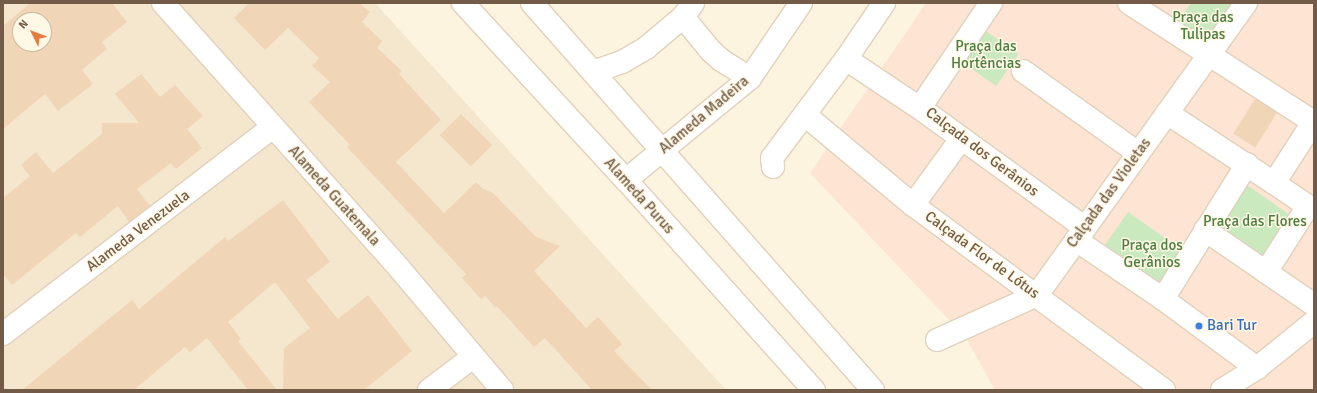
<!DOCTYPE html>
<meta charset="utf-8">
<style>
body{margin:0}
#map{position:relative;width:1317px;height:393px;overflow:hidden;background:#fcf4df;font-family:Signika,sans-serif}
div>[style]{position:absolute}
.residential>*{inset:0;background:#f4e7ce}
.commercial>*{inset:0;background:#fde4d3}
.green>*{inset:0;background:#cae9bf;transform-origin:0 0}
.building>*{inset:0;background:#f1d5b7;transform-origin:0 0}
.roads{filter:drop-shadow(1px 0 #e0d1bc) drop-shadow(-1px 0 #e0d1bc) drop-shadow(0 1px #e0d1bc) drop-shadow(0 -1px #e0d1bc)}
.street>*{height:22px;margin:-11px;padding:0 11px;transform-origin:11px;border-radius:11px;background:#fff}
.secondary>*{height:22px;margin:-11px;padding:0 11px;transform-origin:11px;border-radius:11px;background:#fff}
.dots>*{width:11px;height:11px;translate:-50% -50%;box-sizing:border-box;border:2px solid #fff8e5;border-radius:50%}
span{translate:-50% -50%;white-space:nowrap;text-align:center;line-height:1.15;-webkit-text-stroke:3px #fff8e5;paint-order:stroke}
.park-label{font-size:15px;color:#4c7e42}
.street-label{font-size:15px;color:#725c47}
.shop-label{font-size:15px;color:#366cbe}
.left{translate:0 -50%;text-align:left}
.frame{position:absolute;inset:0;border:4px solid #725c47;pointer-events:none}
.north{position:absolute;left:12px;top:12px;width:40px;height:40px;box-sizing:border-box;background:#fff8e5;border:1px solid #c7baa6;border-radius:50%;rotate:312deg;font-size:11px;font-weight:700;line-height:16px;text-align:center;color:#725c47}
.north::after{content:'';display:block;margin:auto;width:14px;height:18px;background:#e77c43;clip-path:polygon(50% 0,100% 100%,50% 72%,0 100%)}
</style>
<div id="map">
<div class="residential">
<div style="clip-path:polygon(evenodd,3px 3px,375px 3px,726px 390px,3px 390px,3px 3px,20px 20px,44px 20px,44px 44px,20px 44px,20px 20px)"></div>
</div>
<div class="commercial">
<div style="clip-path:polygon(926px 3px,1314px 3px,1314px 390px,995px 390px,966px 338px,810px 173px)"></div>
</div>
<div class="green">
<div style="clip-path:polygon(1191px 3px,1246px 3px,1209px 56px,1171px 32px)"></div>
<div style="left:980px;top:27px;width:47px;height:39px;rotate:35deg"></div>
<div style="left:1247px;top:185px;width:55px;height:51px;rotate:35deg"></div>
<div style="left:1128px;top:212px;width:67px;height:40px;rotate:35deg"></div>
</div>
<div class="building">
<div style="clip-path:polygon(evenodd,30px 3px,112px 3px,127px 22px,102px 42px,107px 49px,82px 70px,93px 84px,58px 111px,45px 94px,3px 129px,3px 26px,30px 3px,20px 20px,44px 20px,44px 44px,20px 44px,20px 20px)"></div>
<div style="clip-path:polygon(249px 3px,359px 3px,370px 12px,362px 22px,382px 41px,377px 48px,402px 71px,399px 74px,441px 120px,396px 162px,444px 213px,476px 182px,483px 189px,493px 193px,536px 237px,560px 246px,534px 271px,586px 328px,598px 317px,622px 344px,614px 351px,652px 390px,592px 390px,545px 338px,534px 347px,497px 306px,496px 308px,485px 296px,481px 299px,462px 278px,466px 274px,347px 147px,350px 145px,309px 102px,330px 82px,312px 66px,319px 58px,288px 28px,265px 50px,234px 18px)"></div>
<div style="clip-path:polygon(141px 74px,160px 97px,175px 85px,203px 116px,187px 129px,202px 148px,176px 169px,171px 163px,137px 189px,150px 206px,129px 222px,118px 206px,80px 237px,76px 233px,12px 285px,3px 274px,3px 198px,30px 176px,21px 165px,36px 152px,53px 173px,102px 134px,102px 123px,139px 123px,115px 94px)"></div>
<div style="left:1255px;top:99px;width:26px;height:41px;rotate:32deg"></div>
<div style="left:461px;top:114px;width:44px;height:30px;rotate:45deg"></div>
<div style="clip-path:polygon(283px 200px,330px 262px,306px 280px,338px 319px,368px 295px,412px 351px,364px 390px,283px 390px,284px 348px,310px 328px,275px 282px,228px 322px,241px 339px,238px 341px,277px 390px,248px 390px,207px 338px,190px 352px,185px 347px,134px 390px,22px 390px,132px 300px,139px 309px,225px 237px,228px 241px)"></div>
</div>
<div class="roads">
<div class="street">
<div style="left:163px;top:3px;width:355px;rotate:48.3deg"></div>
<div style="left:399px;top:268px;width:160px;rotate:49.8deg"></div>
<div style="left:991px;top:3px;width:121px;rotate:124.2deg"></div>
<div style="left:923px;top:103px;width:8px;rotate:83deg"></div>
<div style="left:924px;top:111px;width:199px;rotate:36deg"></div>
<div style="left:1129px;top:3px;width:220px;rotate:32.8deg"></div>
<div style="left:846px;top:59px;width:94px;rotate:33.7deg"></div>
<div style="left:1023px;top:71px;width:141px;rotate:35.5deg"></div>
<div style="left:1167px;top:113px;width:128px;rotate:33.2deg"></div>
<div style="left:1274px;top:183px;width:74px;rotate:-57.2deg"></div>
<div style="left:805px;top:115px;width:141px;rotate:39.8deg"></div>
<div style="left:913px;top:205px;width:312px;rotate:36.4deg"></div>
<div style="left:773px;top:167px;width:9px;rotate:-96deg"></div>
<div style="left:772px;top:158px;width:124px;rotate:-53.2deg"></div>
<div style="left:846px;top:59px;width:68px;rotate:-55.8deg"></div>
<div style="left:913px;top:205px;width:82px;rotate:-54deg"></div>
<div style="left:1205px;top:230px;width:132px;rotate:34.5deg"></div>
<div style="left:1076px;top:240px;width:105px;rotate:34.1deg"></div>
<div style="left:1163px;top:299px;width:117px;rotate:36.3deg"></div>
<div style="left:1266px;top:272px;width:78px;rotate:-57.5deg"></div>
<div style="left:1308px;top:206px;width:41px;rotate:-145.9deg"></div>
<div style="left:1163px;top:299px;width:159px;rotate:-58.1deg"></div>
<div style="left:3px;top:334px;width:340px;rotate:-37.5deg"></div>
<div style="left:937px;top:340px;width:110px;rotate:-24.2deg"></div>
<div style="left:1037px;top:295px;width:359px;rotate:-54.4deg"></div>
<div style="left:429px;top:390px;width:55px;rotate:-36.9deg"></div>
<div style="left:1222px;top:390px;width:41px;rotate:-32.2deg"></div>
<div style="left:1257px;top:368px;width:73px;rotate:-38.9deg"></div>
</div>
<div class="secondary">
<div style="left:463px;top:3px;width:241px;rotate:47.4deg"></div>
<div style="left:626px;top:180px;width:282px;rotate:48.2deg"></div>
<div style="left:532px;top:3px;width:516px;rotate:48.62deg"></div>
<div style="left:683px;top:17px;width:44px;rotate:50.5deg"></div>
<div style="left:711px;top:51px;width:13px;rotate:42deg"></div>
<div style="left:721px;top:60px;width:34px;rotate:32deg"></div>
<div style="left:593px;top:72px;width:31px;rotate:-19deg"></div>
<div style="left:622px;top:62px;width:28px;rotate:-30deg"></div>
<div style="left:646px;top:48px;width:48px;rotate:-40deg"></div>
<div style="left:683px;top:17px;width:17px;rotate:-54deg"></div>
<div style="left:626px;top:180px;width:161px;rotate:-39.4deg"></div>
<div style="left:750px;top:78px;width:91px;rotate:-55.8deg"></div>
</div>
</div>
<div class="dots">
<div style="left:1199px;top:326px;background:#3f7fe0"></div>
</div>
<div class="park-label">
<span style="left:1203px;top:26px">Praça das<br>Tulipas</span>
<span style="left:986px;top:55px">Praça das<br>Hortências</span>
<span style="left:1255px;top:222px">Praça das Flores</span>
<span style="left:1152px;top:254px">Praça dos<br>Gerânios</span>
</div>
<div class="street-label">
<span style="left:704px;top:115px;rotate:-40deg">Alameda Madeira</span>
<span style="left:982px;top:152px;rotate:37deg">Calçada dos Gerânios</span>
<span style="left:1109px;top:193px;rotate:-54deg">Calçada das Violetas</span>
<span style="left:334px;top:196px;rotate:48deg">Alameda Guatemala</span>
<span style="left:639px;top:196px;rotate:48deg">Alameda Purus</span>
<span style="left:138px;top:231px;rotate:-37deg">Alameda Venezuela</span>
<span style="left:982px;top:255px;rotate:36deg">Calçada Flor de Lótus</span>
</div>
<div class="shop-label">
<span class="left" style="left:1207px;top:326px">Bari Tur</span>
</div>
<div class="frame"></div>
<div class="north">N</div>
</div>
